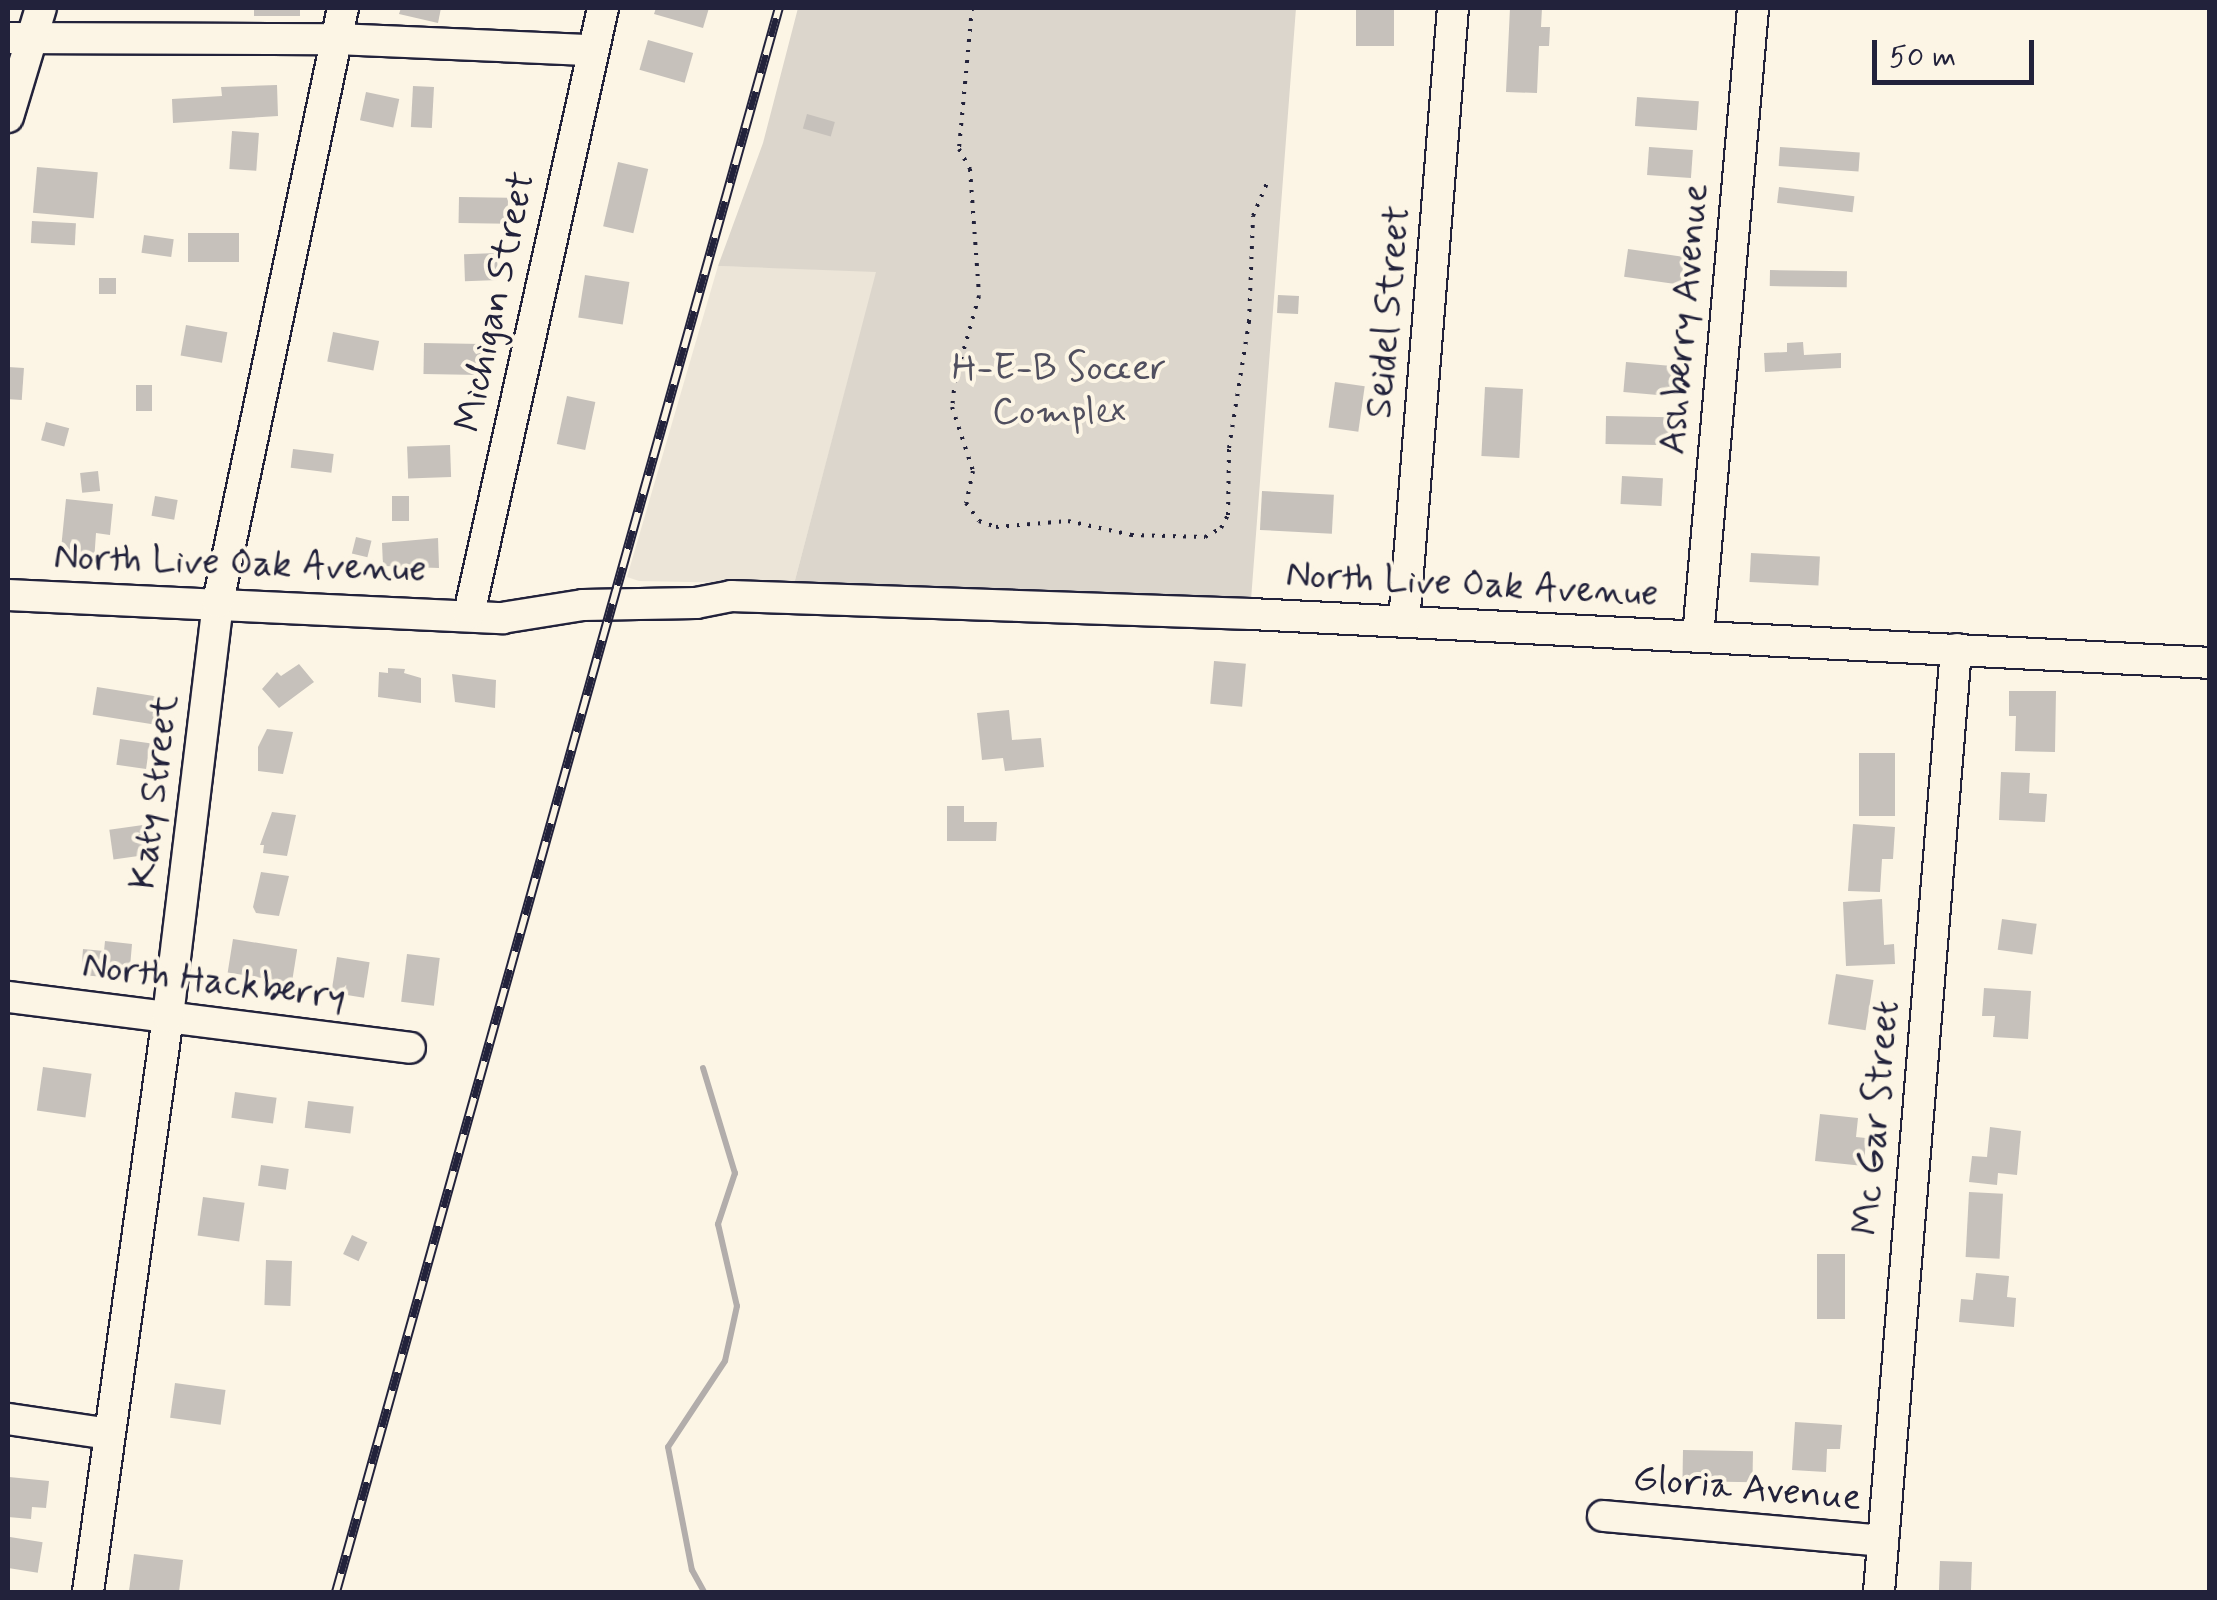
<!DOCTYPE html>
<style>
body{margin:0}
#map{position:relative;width:2217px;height:1600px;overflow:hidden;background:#fcf5e5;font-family:Mynerve,sans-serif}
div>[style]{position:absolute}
.built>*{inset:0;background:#ece5d8}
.green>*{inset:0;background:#dcd6cc}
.stream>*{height:6px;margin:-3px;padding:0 3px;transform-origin:3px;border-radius:3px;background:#b2adab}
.building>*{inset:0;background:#c6c1bb;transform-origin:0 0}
.path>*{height:4px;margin-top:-2px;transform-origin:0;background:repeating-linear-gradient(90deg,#22223b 0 2.5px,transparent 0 10.5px)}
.roads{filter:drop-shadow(2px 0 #22223b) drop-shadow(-2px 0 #22223b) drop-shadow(0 2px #22223b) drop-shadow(0 -2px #22223b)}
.minor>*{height:30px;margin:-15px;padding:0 15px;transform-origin:15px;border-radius:15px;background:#fcf5e5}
.rail>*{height:10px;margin-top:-5px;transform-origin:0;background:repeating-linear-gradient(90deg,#fcf5e5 0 19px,#22223b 0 38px);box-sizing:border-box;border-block:2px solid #22223b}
span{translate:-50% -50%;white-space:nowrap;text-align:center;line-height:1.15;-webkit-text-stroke:8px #fcf5e5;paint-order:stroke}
.street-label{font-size:38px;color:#22223b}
.park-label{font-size:38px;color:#504f5f}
.frame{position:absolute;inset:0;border:10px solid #22223b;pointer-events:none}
.scale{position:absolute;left:1872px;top:40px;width:162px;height:45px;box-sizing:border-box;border:5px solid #22223b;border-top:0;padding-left:12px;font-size:30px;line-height:35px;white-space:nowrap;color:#22223b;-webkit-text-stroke:8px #fcf5e5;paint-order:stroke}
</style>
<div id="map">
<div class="built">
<div style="clip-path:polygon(718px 266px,877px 271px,794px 584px,639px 581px,627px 577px)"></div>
</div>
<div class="green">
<div style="clip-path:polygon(798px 8px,1296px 8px,1250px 613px,794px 584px,876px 272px,718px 266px,763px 143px)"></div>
</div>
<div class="stream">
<div style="left:703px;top:1068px;width:110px;rotate:73.1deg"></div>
<div style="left:735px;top:1173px;width:54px;rotate:108.4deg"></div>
<div style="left:718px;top:1224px;width:84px;rotate:77deg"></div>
<div style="left:737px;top:1306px;width:56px;rotate:102.3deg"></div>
<div style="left:725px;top:1361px;width:103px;rotate:123.5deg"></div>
<div style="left:668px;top:1447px;width:125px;rotate:79deg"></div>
<div style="left:692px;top:1570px;width:25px;rotate:61deg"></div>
</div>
<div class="building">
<div style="left:254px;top:8px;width:46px;height:8px"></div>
<div style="clip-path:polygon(401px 8px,441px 8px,438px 23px,399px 14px)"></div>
<div style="clip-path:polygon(656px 8px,709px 8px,703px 28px,654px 14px)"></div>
<div style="left:1356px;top:8px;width:38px;height:38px"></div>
<div style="clip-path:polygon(1510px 8px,1542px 8px,1541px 27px,1550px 27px,1549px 46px,1539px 46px,1537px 93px,1506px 92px)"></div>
<div style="left:648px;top:40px;width:47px;height:31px;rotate:16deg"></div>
<div style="clip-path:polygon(277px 85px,278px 116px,173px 123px,172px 99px,222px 96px,221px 87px)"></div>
<div style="left:413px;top:86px;width:21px;height:41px;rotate:3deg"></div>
<div style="left:366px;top:92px;width:34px;height:29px;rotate:12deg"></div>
<div style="left:1637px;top:97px;width:62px;height:29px;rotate:4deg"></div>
<div style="left:807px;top:114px;width:29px;height:15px;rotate:16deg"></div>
<div style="left:232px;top:131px;width:27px;height:38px;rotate:4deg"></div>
<div style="left:1649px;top:147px;width:44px;height:28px;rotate:4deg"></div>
<div style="left:1780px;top:147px;width:80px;height:19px;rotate:4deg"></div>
<div style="left:618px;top:162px;width:31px;height:66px;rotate:13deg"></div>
<div style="left:37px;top:167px;width:61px;height:46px;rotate:5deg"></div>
<div style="left:1779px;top:187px;width:76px;height:16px;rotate:7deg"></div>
<div style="left:459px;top:197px;width:49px;height:26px;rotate:1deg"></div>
<div style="left:32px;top:221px;width:44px;height:22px;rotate:3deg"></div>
<div style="left:188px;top:233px;width:51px;height:29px"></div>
<div style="left:144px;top:235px;width:30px;height:18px;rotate:8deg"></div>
<div style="left:1628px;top:249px;width:57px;height:28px;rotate:8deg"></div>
<div style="left:497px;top:253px;width:27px;height:33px;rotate:88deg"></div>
<div style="left:1770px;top:270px;width:77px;height:16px;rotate:1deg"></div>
<div style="left:585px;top:275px;width:45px;height:43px;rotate:9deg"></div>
<div style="left:99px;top:278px;width:17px;height:16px"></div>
<div style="left:1278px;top:295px;width:21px;height:18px;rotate:3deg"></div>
<div style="left:186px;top:325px;width:42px;height:31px;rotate:10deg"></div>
<div style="left:333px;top:332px;width:47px;height:30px;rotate:11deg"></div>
<div style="clip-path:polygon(1803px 342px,1804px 355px,1841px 353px,1841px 368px,1765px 372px,1764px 353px,1787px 352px,1787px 343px)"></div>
<div style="left:424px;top:343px;width:58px;height:31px;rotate:1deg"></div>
<div style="left:1626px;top:362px;width:49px;height:30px;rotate:5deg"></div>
<div style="left:8px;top:367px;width:16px;height:32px;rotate:4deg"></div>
<div style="left:1335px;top:382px;width:30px;height:46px;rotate:8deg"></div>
<div style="left:136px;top:385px;width:16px;height:26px"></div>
<div style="left:1485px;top:387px;width:38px;height:69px;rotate:3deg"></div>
<div style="left:567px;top:396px;width:29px;height:49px;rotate:12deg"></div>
<div style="left:1606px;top:416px;width:65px;height:28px;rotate:1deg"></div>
<div style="left:46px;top:422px;width:24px;height:19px;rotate:15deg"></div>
<div style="left:450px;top:445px;width:32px;height:43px;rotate:88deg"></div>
<div style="left:293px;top:449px;width:41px;height:19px;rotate:7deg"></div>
<div style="left:98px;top:471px;width:20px;height:18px;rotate:84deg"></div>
<div style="left:1622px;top:476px;width:41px;height:28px;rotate:3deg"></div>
<div style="left:1262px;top:491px;width:72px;height:39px;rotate:3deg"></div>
<div style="left:155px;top:496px;width:23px;height:20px;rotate:10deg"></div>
<div style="left:392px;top:496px;width:17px;height:25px"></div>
<div style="clip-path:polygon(66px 499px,113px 504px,110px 535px,96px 533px,94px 562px,60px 559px)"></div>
<div style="left:356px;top:537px;width:16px;height:17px;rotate:14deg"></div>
<div style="clip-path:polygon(438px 538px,439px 568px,383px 566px,382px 543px)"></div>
<div style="left:1751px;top:553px;width:69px;height:29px;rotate:3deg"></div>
<div style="left:1214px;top:661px;width:32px;height:43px;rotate:5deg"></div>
<div style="clip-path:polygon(299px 664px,314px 682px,279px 708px,262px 689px,277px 672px,281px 676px)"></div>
<div style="clip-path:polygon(388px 668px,405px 669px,404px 673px,421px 678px,421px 703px,378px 697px,379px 672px,388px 673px)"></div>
<div style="clip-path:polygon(452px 674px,496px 680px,495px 708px,455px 702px)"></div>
<div style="left:97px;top:687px;width:67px;height:28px;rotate:9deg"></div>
<div style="clip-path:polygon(2009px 691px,2056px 691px,2055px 752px,2015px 751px,2016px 716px,2009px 716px)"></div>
<div style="clip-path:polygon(1009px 710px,1012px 740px,1041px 738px,1044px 767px,1005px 771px,1003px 758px,982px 760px,977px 713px)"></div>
<div style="clip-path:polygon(267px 729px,293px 732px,283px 774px,258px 771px,258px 747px)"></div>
<div style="left:120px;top:739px;width:30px;height:26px;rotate:8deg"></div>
<div style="left:1859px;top:753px;width:36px;height:63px"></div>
<div style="clip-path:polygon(2001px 772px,2030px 773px,2029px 793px,2047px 794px,2045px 822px,1999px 820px)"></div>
<div style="clip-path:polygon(947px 806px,964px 806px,964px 822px,997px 822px,996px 841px,947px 841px)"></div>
<div style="clip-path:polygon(272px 812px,296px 815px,287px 856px,263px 853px,264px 845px,260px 845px)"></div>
<div style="clip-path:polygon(1853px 824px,1895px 827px,1893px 859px,1882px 859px,1880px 892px,1848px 891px)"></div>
<div style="left:143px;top:825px;width:30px;height:34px;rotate:82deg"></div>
<div style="clip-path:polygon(261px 872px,289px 876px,279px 916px,256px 913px,253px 907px)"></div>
<div style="clip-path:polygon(1882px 899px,1884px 945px,1894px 944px,1895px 964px,1846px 966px,1843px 902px)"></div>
<div style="left:2002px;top:919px;width:35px;height:31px;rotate:8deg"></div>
<div style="left:233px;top:939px;width:65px;height:34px;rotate:9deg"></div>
<div style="clip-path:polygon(105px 941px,132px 944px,129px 979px,81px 975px,83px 949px,104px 951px)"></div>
<div style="left:407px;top:954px;width:33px;height:48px;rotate:7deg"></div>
<div style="left:337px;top:957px;width:33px;height:36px;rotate:9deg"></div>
<div style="left:1836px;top:974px;width:38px;height:51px;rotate:9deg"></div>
<div style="clip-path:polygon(1984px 988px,2031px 991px,2028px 1039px,1993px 1037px,1995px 1016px,1982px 1016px)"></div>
<div style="left:43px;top:1067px;width:49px;height:44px;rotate:8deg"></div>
<div style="left:235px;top:1092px;width:42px;height:26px;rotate:8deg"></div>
<div style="left:308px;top:1101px;width:46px;height:27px;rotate:7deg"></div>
<div style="clip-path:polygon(1820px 1114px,1858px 1118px,1856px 1137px,1866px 1138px,1864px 1166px,1815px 1161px)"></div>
<div style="clip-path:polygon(1990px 1127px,2021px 1131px,2017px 1175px,1998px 1173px,1997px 1185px,1969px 1182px,1972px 1156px,1987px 1157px)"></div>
<div style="left:261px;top:1165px;width:28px;height:21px;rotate:8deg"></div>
<div style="left:1969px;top:1192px;width:34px;height:65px;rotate:3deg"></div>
<div style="left:203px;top:1197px;width:42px;height:39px;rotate:8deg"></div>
<div style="left:352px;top:1235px;width:17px;height:21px;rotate:25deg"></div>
<div style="left:1817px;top:1254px;width:28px;height:65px"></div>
<div style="left:266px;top:1260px;width:26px;height:45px;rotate:2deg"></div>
<div style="clip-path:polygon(1976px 1273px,2009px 1276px,2007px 1297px,2016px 1298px,2014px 1327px,1959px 1322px,1961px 1299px,1973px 1300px)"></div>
<div style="left:175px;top:1383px;width:51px;height:35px;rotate:8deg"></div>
<div style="clip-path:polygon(1795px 1422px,1842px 1425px,1840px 1449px,1827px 1449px,1826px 1472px,1792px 1470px)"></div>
<div style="left:1683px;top:1450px;width:70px;height:31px;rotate:1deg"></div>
<div style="clip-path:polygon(9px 1477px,49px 1481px,46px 1508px,32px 1507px,31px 1519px,8px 1517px)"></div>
<div style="left:10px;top:1537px;width:33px;height:31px;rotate:9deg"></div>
<div style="clip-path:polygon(134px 1554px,183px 1560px,179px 1592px,129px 1591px)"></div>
<div style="left:1940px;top:1561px;width:32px;height:31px;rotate:2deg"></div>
</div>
<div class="path">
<div style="left:972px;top:8px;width:142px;rotate:95.3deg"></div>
<div style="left:959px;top:149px;width:23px;rotate:61deg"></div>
<div style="left:970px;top:169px;width:127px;rotate:85.9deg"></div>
<div style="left:979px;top:296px;width:87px;rotate:105.9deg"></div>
<div style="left:955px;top:380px;width:27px;rotate:96deg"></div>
<div style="left:952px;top:407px;width:67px;rotate:71.8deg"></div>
<div style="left:973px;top:471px;width:33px;rotate:102deg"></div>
<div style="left:966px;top:503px;width:22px;rotate:54deg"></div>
<div style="left:979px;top:521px;width:18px;rotate:19deg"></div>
<div style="left:996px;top:527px;width:72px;rotate:-4.8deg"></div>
<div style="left:1068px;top:521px;width:65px;rotate:12.5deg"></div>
<div style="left:1131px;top:535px;width:74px;rotate:1.5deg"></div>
<div style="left:1205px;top:537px;width:18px;rotate:-29deg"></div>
<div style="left:1221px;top:528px;width:15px;rotate:-62deg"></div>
<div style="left:1228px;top:515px;width:67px;rotate:-89.1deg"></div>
<div style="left:1229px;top:448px;width:128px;rotate:-81deg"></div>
<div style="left:1249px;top:322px;width:106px;rotate:-87.8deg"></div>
<div style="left:1253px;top:216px;width:39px;rotate:-67deg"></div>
</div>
<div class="roads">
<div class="minor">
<div style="left:8px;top:38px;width:328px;rotate:0.2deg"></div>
<div style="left:336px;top:39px;width:256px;rotate:2.5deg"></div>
<div style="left:8px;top:117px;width:114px;rotate:-73.2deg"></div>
<div style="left:8px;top:595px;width:495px;rotate:2.7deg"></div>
<div style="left:502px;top:618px;width:82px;rotate:-9.1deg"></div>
<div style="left:583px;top:605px;width:113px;rotate:-1deg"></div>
<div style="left:696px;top:603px;width:36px;rotate:-11deg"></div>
<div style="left:731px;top:596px;width:520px;rotate:1.98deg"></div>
<div style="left:1251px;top:614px;width:960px;rotate:2.92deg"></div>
<div style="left:469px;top:614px;width:621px;rotate:-77.53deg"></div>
<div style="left:1404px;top:622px;width:616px;rotate:-85.44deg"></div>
<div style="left:1698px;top:637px;width:631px;rotate:-85deg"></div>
<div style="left:8px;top:997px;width:405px;rotate:7.2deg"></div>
<div style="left:8px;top:1419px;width:102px;rotate:8.4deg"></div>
<div style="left:1603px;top:1516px;width:281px;rotate:5.1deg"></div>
<div style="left:88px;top:1592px;width:582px;rotate:-82.09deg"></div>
<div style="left:168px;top:1016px;width:417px;rotate:-83.1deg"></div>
<div style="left:218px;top:602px;width:607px;rotate:-78.12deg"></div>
<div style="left:1879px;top:1592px;width:946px;rotate:-85.33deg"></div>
</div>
</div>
<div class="rail">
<div style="left:336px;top:1592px;width:1645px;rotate:-74.38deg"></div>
</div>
<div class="street-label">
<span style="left:496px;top:302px;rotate:-78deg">Michigan Street</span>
<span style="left:1389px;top:312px;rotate:-85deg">Seidel Street</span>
<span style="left:1685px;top:319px;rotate:-85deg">Ashberry Avenue</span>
<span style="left:240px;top:564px;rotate:2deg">North Live Oak Avenue</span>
<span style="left:1472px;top:585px;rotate:3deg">North Live Oak Avenue</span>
<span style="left:155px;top:792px;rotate:-83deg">Katy Street</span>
<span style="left:214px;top:982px;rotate:7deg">North Hackberry</span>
<span style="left:1877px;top:1118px;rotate:-85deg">Mc Gar Street</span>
<span style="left:1747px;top:1489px;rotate:5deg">Gloria Avenue</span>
</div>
<div class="park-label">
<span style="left:1059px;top:391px">H-E-B Soccer<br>Complex</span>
</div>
<div class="frame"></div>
<div class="scale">50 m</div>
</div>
